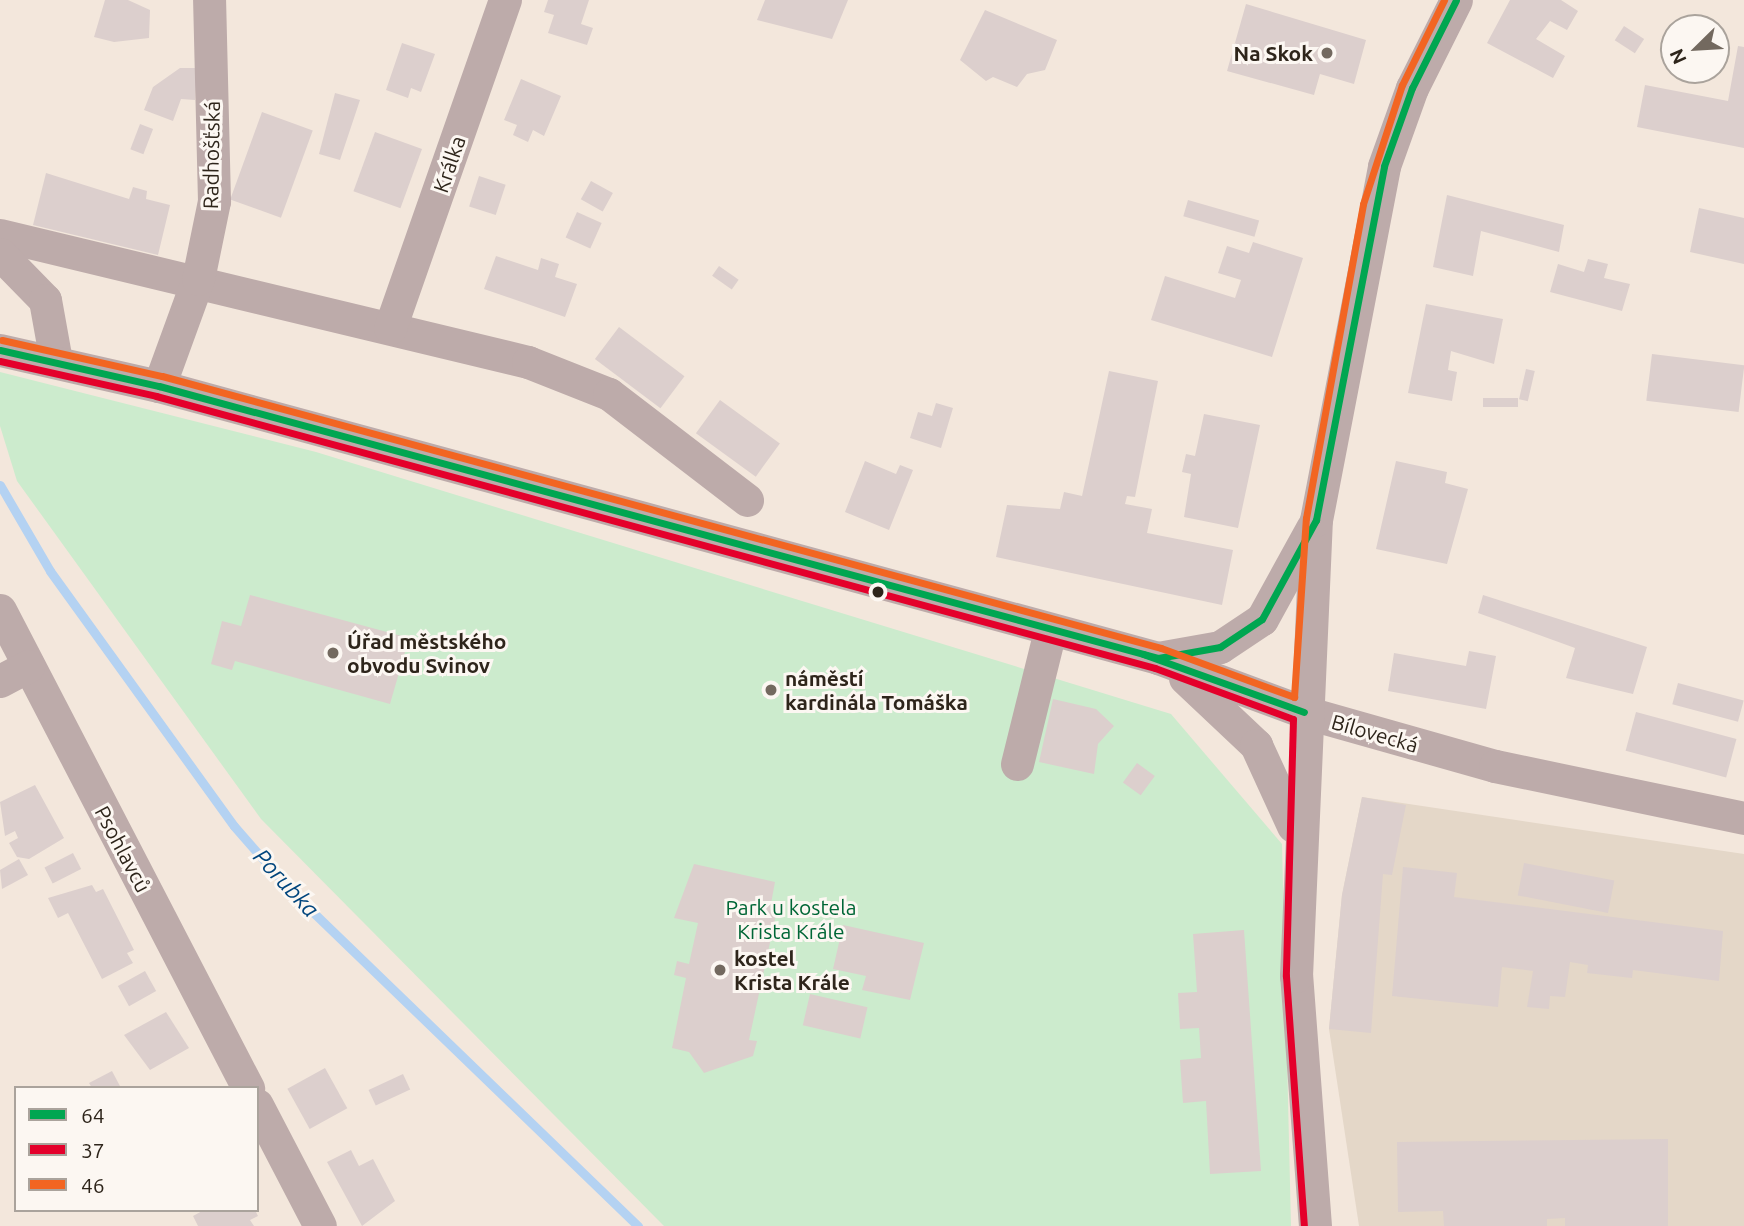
<!DOCTYPE html>
<meta charset="utf-8">
<style>
body{margin:0}
#map{position:relative;width:1744px;height:1226px;overflow:hidden;background:#f3e7dc;font-family:Ubuntu,sans-serif}
div>[style]{position:absolute}
.industrial>*{inset:0;background:#e4d7c8}
.green>*{inset:0;background:#ccebcd}
.stream>*{height:9px;margin:-4.5px;padding:0 4.5px;transform-origin:4.5px;border-radius:4.5px;background:#b4d2f2}
.building>*{inset:0;background:#dccfcd;transform-origin:0 0}
.minor>*{height:33px;margin:-16.5px;padding:0 16.5px;transform-origin:16.5px;border-radius:16.5px;background:#bdabaa}
.bus-1>*{height:7px;margin:-3.5px;padding:0 3.5px;transform-origin:3.5px;border-radius:3.5px;background:#00a651}
.bus-2>*{height:7px;margin:-3.5px;padding:0 3.5px;transform-origin:3.5px;border-radius:3.5px;background:#e4002b}
.bus-3>*{height:7px;margin:-3.5px;padding:0 3.5px;transform-origin:3.5px;border-radius:3.5px;background:#f26522}
.dots>*{width:19px;height:19px;translate:-50% -50%;box-sizing:border-box;border:4px solid #fcf7f2;border-radius:50%}
span{translate:-50% -50%;white-space:nowrap;text-align:center;line-height:1.15;-webkit-text-stroke:6px #fcf7f2;paint-order:stroke}
.poi-label{font-size:21px;color:#2e251b;font-weight:700}
.right{translate:-100% -50%;text-align:right}
.left{translate:0 -50%;text-align:left}
.street-label{font-size:21px;color:#2e251b}
.park-label{font-size:21px;color:#006636}
.water-label{font-size:23px;color:#00457d;font-style:italic}
.legend{position:absolute;left:14px;top:1086px;width:245px;height:126px;box-sizing:border-box;background:#fcf7f2;border:2px solid #aaa39c;margin:0;padding:9px 12px;list-style:none;font-size:21px;color:#2e251b}
.legend li{display:flex;align-items:center;gap:14px;height:35px}
.legend b{width:35px;border:2px solid #aaa39c}
.north{position:absolute;left:1660px;top:14px;width:70px;height:70px;box-sizing:border-box;background:#fcf7f2;border:2px solid #aaa39c;border-radius:50%;rotate:246deg;font-size:19px;font-weight:700;line-height:28px;text-align:center;color:#2e251b}
.north::after{content:'';display:block;margin:auto;width:24px;height:32px;background:#73695f;clip-path:polygon(50% 0,100% 100%,50% 72%,0 100%)}
</style>
<div id="map">
<div class="industrial">
<div style="clip-path:polygon(1362px 797px,1744px 854px,1744px 1226px,1359px 1226px,1329px 1029px,1342px 895px)"></div>
</div>
<div class="green">
<div style="clip-path:polygon(0 372px,316px 452px,1171px 714px,1282px 844px,1291px 1226px,664px 1226px,261px 819px,17px 481px,0 426px)"></div>
</div>
<div class="stream">
<div style="left:0;top:485px;width:99px;rotate:59.8deg"></div>
<div style="left:50px;top:571px;width:314px;rotate:54.2deg"></div>
<div style="left:234px;top:826px;width:85px;rotate:48.8deg"></div>
<div style="left:290px;top:890px;width:484px;rotate:44deg"></div>
</div>
<div class="building">
<div style="clip-path:polygon(105px 0,128px 0,150px 10px,149px 38px,114px 42px,94px 37px)"></div>
<div style="clip-path:polygon(548px 0,589px 0,581px 24px,593px 28px,587px 45px,548px 33px,554px 15px,544px 12px)"></div>
<div style="clip-path:polygon(765px 0,848px 0,832px 39px,757px 20px)"></div>
<div style="clip-path:polygon(1510px 0,1561px 0,1578px 11px,1567px 30px,1550px 21px,1536px 39px,1565px 56px,1553px 78px,1487px 43px)"></div>
<div style="clip-path:polygon(1246px 4px,1366px 40px,1354px 84px,1320px 74px,1314px 95px,1227px 71px)"></div>
<div style="clip-path:polygon(985px 10px,1057px 40px,1045px 70px,1027px 74px,1017px 87px,993px 77px,986px 81px,960px 60px)"></div>
<div style="left:1624px;top:26px;width:24px;height:17px;rotate:33deg"></div>
<div style="clip-path:polygon(402px 43px,435px 54px,421px 92px,411px 88px,408px 98px,386px 90px)"></div>
<div style="clip-path:polygon(1738px 46px,1744px 47px,1744px 148px,1637px 127px,1645px 85px,1728px 101px)"></div>
<div style="clip-path:polygon(180px 68px,197px 68px,195px 100px,181px 99px,173px 121px,144px 110px,153px 87px)"></div>
<div style="clip-path:polygon(521px 79px,561px 96px,544px 136px,533px 130px,528px 142px,513px 135px,517px 125px,504px 120px)"></div>
<div style="clip-path:polygon(335px 93px,360px 100px,340px 160px,319px 154px)"></div>
<div style="left:262px;top:112px;width:54px;height:93px;rotate:20deg"></div>
<div style="left:140px;top:124px;width:14px;height:27px;rotate:21deg"></div>
<div style="left:375px;top:132px;width:50px;height:63px;rotate:20deg"></div>
<div style="clip-path:polygon(46px 173px,129px 199px,133px 187px,147px 191px,146px 199px,170px 205px,158px 255px,33px 225px)"></div>
<div style="left:479px;top:176px;width:28px;height:32px;rotate:18deg"></div>
<div style="left:591px;top:181px;width:25px;height:21px;rotate:29deg"></div>
<div style="clip-path:polygon(1447px 195px,1564px 225px,1559px 252px,1481px 231px,1473px 276px,1433px 267px)"></div>
<div style="left:1188px;top:200px;width:74px;height:17px;rotate:16deg"></div>
<div style="clip-path:polygon(1699px 208px,1744px 218px,1744px 264px,1690px 252px)"></div>
<div style="left:577px;top:212px;width:27px;height:28px;rotate:24deg"></div>
<div style="clip-path:polygon(1253px 242px,1303px 258px,1272px 357px,1151px 320px,1165px 276px,1235px 298px,1241px 280px,1218px 273px,1227px 246px,1249px 253px)"></div>
<div style="clip-path:polygon(496px 256px,538px 270px,541px 258px,559px 264px,555px 277px,577px 284px,565px 317px,484px 289px)"></div>
<div style="clip-path:polygon(1588px 259px,1608px 264px,1604px 278px,1630px 284px,1622px 311px,1550px 292px,1558px 264px,1584px 272px)"></div>
<div style="left:719px;top:266px;width:24px;height:12px;rotate:35deg"></div>
<div style="clip-path:polygon(1426px 304px,1503px 319px,1494px 364px,1451px 351px,1448px 370px,1457px 372px,1452px 401px,1408px 393px)"></div>
<div style="left:619px;top:327px;width:82px;height:40px;rotate:37deg"></div>
<div style="left:1652px;top:354px;width:93px;height:47px;rotate:7deg"></div>
<div style="left:1526px;top:369px;width:9px;height:31px;rotate:13deg"></div>
<div style="clip-path:polygon(1109px 371px,1158px 381px,1135px 497px,1127px 496px,1125px 504px,1152px 509px,1147px 533px,1233px 550px,1222px 605px,996px 557px,1007px 505px,1060px 509px,1064px 492px,1082px 496px)"></div>
<div style="left:1518px;top:398px;width:9px;height:35px;rotate:90deg"></div>
<div style="left:720px;top:400px;width:74px;height:41px;rotate:36deg"></div>
<div style="clip-path:polygon(936px 403px,953px 408px,941px 448px,910px 438px,918px 412px,932px 416px)"></div>
<div style="clip-path:polygon(1204px 414px,1260px 425px,1238px 528px,1184px 517px,1191px 474px,1182px 472px,1186px 454px,1195px 456px)"></div>
<div style="clip-path:polygon(865px 461px,896px 474px,900px 465px,913px 470px,889px 530px,845px 512px)"></div>
<div style="clip-path:polygon(1396px 461px,1447px 472px,1445px 483px,1468px 489px,1447px 564px,1376px 549px)"></div>
<div style="clip-path:polygon(250px 595px,409px 638px,390px 704px,235px 661px,232px 670px,211px 664px,222px 621px,241px 626px)"></div>
<div style="clip-path:polygon(1483px 595px,1647px 647px,1633px 694px,1566px 678px,1575px 648px,1478px 613px)"></div>
<div style="clip-path:polygon(1469px 651px,1496px 656px,1486px 709px,1388px 691px,1394px 653px,1466px 666px)"></div>
<div style="left:1678px;top:683px;width:68px;height:22px;rotate:15deg"></div>
<div style="clip-path:polygon(1053px 699px,1096px 709px,1114px 726px,1098px 744px,1094px 774px,1039px 762px)"></div>
<div style="left:1636px;top:712px;width:104px;height:40px;rotate:15deg"></div>
<div style="left:1137px;top:763px;width:22px;height:24px;rotate:36deg"></div>
<div style="clip-path:polygon(35px 785px,64px 838px,29px 859px,17px 857px,9px 843px,18px 838px,15px 831px,5px 836px,0 802px)"></div>
<div style="clip-path:polygon(1362px 797px,1406px 805px,1392px 875px,1383px 874px,1371px 1033px,1329px 1029px,1342px 895px)"></div>
<div style="left:73px;top:853px;width:18px;height:32px;rotate:63deg"></div>
<div style="clip-path:polygon(19px 859px,28px 875px,2px 889px,0 870px)"></div>
<div style="left:1524px;top:863px;width:92px;height:33px;rotate:11deg"></div>
<div style="clip-path:polygon(694px 864px,775px 882px,770px 909px,777px 910px,749px 1040px,757px 1041px,753px 1056px,704px 1073px,689px 1052px,672px 1048px,686px 978px,674px 975px,677px 961px,689px 964px,698px 923px,674px 918px)"></div>
<div style="clip-path:polygon(1403px 867px,1457px 873px,1454px 897px,1723px 931px,1719px 981px,1633px 970px,1632px 978px,1587px 973px,1588px 965px,1570px 962px,1565px 997px,1550px 996px,1549px 1009px,1527px 1007px,1533px 971px,1502px 967px,1498px 1007px,1392px 996px)"></div>
<div style="clip-path:polygon(92px 885px,96px 892px,103px 889px,134px 950px,127px 953px,133px 963px,102px 979px,68px 913px,58px 918px,48px 898px)"></div>
<div style="clip-path:polygon(843px 925px,924px 943px,910px 1000px,862px 990px,866px 976px,833px 969px)"></div>
<div style="clip-path:polygon(1244px 930px,1261px 1171px,1210px 1174px,1206px 1101px,1183px 1103px,1180px 1060px,1201px 1058px,1199px 1028px,1180px 1029px,1178px 993px,1197px 992px,1193px 934px)"></div>
<div style="left:145px;top:971px;width:23px;height:31px;rotate:61deg"></div>
<div style="left:810px;top:994px;width:59px;height:32px;rotate:13deg"></div>
<div style="clip-path:polygon(166px 1012px,189px 1048px,150px 1070px,124px 1035px)"></div>
<div style="left:325px;top:1068px;width:46px;height:43px;rotate:61deg"></div>
<div style="clip-path:polygon(112px 1071px,121px 1088px,92px 1088px,89px 1083px)"></div>
<div style="left:403px;top:1074px;width:17px;height:38px;rotate:65deg"></div>
<div style="clip-path:polygon(1668px 1139px,1668px 1226px,1565px 1226px,1565px 1218px,1547px 1219px,1547px 1226px,1444px 1226px,1443px 1211px,1398px 1212px,1397px 1142px)"></div>
<div style="clip-path:polygon(351px 1150px,359px 1166px,373px 1159px,395px 1201px,362px 1226px,327px 1162px)"></div>
<div style="clip-path:polygon(204px 1210px,255px 1210px,258px 1216px,250px 1220px,254px 1226px,198px 1226px,193px 1216px)"></div>
</div>
<div class="minor">
<div style="left:0;top:235px;width:543px;rotate:13.52deg"></div>
<div style="left:528px;top:362px;width:87px;rotate:21.6deg"></div>
<div style="left:609px;top:394px;width:174px;rotate:37.5deg"></div>
<div style="left:0;top:254px;width:64px;rotate:45.6deg"></div>
<div style="left:45px;top:300px;width:62px;rotate:79.8deg"></div>
<div style="left:390px;top:328px;width:348px;rotate:-70.7deg"></div>
<div style="left:0;top:350px;width:163px;rotate:12.8deg"></div>
<div style="left:159px;top:386px;width:1035px;rotate:15.23deg"></div>
<div style="left:1158px;top:658px;width:156px;rotate:20.3deg"></div>
<div style="left:1304px;top:712px;width:198px;rotate:15.8deg"></div>
<div style="left:1495px;top:766px;width:254px;rotate:11.8deg"></div>
<div style="left:159px;top:386px;width:114px;rotate:-70deg"></div>
<div style="left:198px;top:279px;width:80px;rotate:-78.4deg"></div>
<div style="left:214px;top:201px;width:201px;rotate:-91.4deg"></div>
<div style="left:0;top:610px;width:539px;rotate:62.58deg"></div>
<div style="left:1158px;top:658px;width:63px;rotate:-10.1deg"></div>
<div style="left:1220px;top:647px;width:50px;rotate:-33.7deg"></div>
<div style="left:1262px;top:619px;width:104px;rotate:-61.2deg"></div>
<div style="left:1185px;top:678px;width:98px;rotate:43.3deg"></div>
<div style="left:1256px;top:745px;width:89px;rotate:65.4deg"></div>
<div style="left:0;top:681px;width:32px;rotate:-28deg"></div>
<div style="left:1017px;top:764px;width:137px;rotate:-76.1deg"></div>
<div style="left:257px;top:1105px;width:136px;rotate:62.5deg"></div>
<div style="left:1315px;top:1226px;width:251px;rotate:-94.3deg"></div>
<div style="left:1296px;top:976px;width:456px;rotate:-87.5deg"></div>
<div style="left:1316px;top:520px;width:360px;rotate:-79.1deg"></div>
<div style="left:1384px;top:166px;width:83px;rotate:-70.3deg"></div>
<div style="left:1412px;top:88px;width:98px;rotate:-63.4deg"></div>
</div>
<div class="bus-1">
<div style="left:0;top:350px;width:163px;rotate:12.8deg"></div>
<div style="left:159px;top:386px;width:1035px;rotate:15.23deg"></div>
<div style="left:1158px;top:658px;width:63px;rotate:-10.1deg"></div>
<div style="left:1220px;top:647px;width:50px;rotate:-33.7deg"></div>
<div style="left:1262px;top:619px;width:113px;rotate:-61.4deg"></div>
<div style="left:1316px;top:520px;width:360px;rotate:-79.1deg"></div>
<div style="left:1384px;top:166px;width:83px;rotate:-70.3deg"></div>
<div style="left:1412px;top:88px;width:98px;rotate:-63.4deg"></div>
<div style="left:1143px;top:654px;width:171px;rotate:19.8deg"></div>
</div>
<div class="bus-2">
<div style="left:0;top:361px;width:160px;rotate:12.6deg"></div>
<div style="left:156px;top:396px;width:1035px;rotate:15.23deg"></div>
<div style="left:1155px;top:668px;width:147px;rotate:20.3deg"></div>
<div style="left:1293px;top:719px;width:257px;rotate:91.6deg"></div>
<div style="left:1286px;top:976px;width:251px;rotate:85.9deg"></div>
</div>
<div class="bus-3">
<div style="left:2px;top:340px;width:164px;rotate:12.7deg"></div>
<div style="left:162px;top:376px;width:1035px;rotate:15.23deg"></div>
<div style="left:1161px;top:648px;width:142px;rotate:20.2deg"></div>
<div style="left:1294px;top:697px;width:179px;rotate:-86.2deg"></div>
<div style="left:1306px;top:518px;width:319px;rotate:-79.7deg"></div>
<div style="left:1363px;top:204px;width:125px;rotate:-71.9deg"></div>
<div style="left:1402px;top:85px;width:95px;rotate:-63.7deg"></div>
</div>
<div class="dots">
<div style="left:1327px;top:53px;background:#73695f"></div>
<div style="left:878px;top:592px;background:#2e251b"></div>
<div style="left:333px;top:653px;background:#73695f"></div>
<div style="left:771px;top:690px;background:#73695f"></div>
<div style="left:720px;top:970px;background:#73695f"></div>
</div>
<div class="poi-label">
<span class="right" style="left:1313px;top:53px">Na Skok</span>
<span class="left" style="left:347px;top:653px">Úřad městského<br>obvodu Svinov</span>
<span class="left" style="left:785px;top:690px">náměstí<br>kardinála Tomáška</span>
<span class="left" style="left:734px;top:970px">kostel<br>Krista Krále</span>
</div>
<div class="street-label">
<span style="left:211px;top:155px;rotate:-89deg">Radhošťská</span>
<span style="left:449px;top:164px;rotate:-71deg">Králka</span>
<span style="left:1375px;top:733px;rotate:16deg">Bílovecká</span>
<span style="left:123px;top:849px;rotate:62deg">Psohlavců</span>
</div>
<div class="park-label">
<span style="left:791px;top:919px">Park u kostela<br>Krista Krále</span>
</div>
<div class="water-label">
<span style="left:286px;top:883px;rotate:47deg">Porubka</span>
</div>
<ul class="legend">
<li><b style="height:9px;background:#00a651"></b>64</li>
<li><b style="height:9px;background:#e4002b"></b>37</li>
<li><b style="height:9px;background:#f26522"></b>46</li>
</ul>
<div class="north">N</div>
</div>
